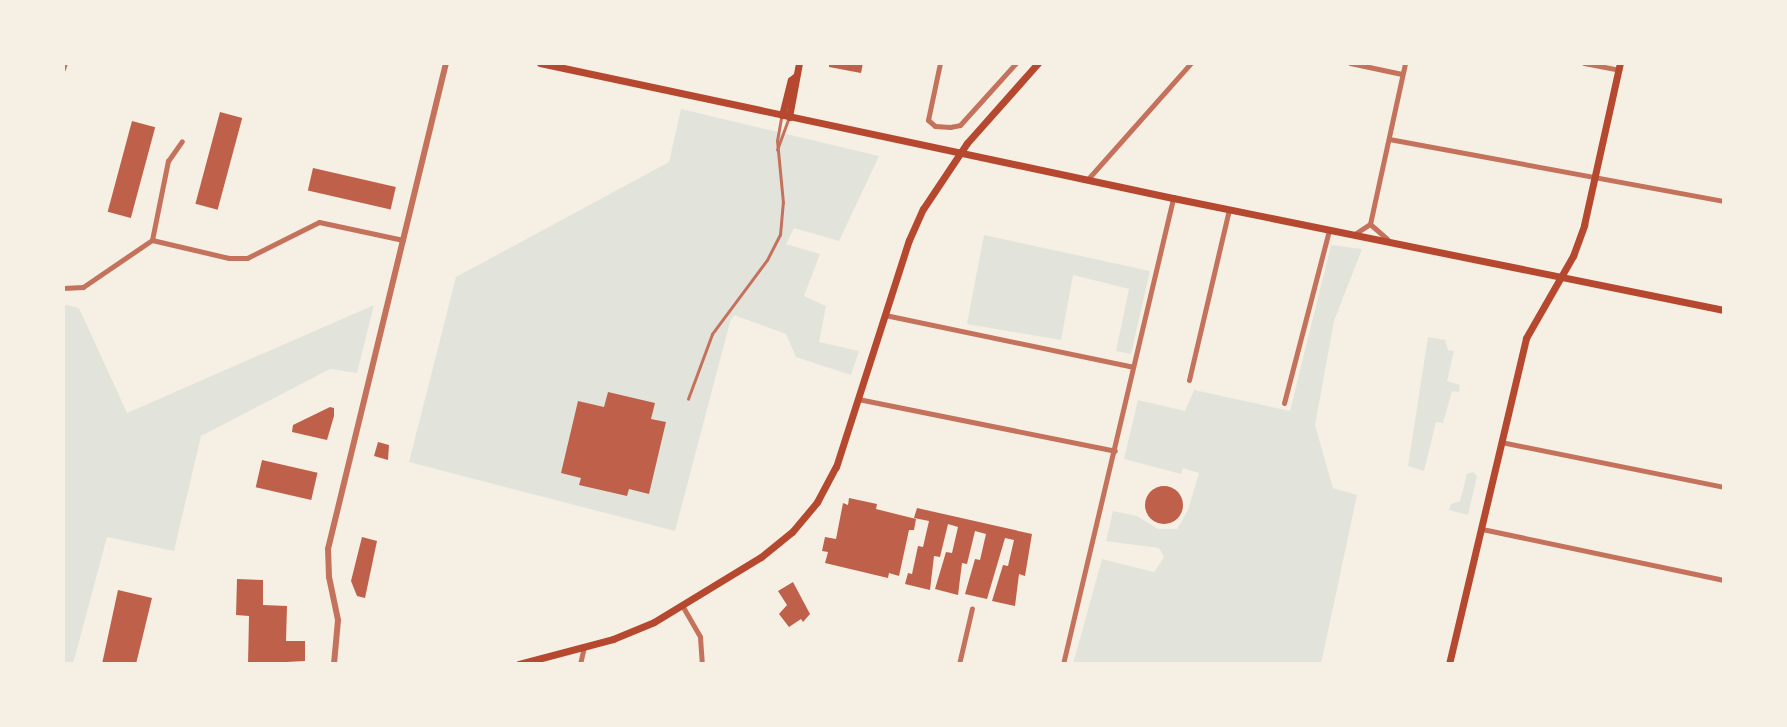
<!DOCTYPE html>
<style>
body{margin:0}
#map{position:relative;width:1787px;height:727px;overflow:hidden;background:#f6efe4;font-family:"Work Sans",sans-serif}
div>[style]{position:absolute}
.green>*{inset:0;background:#e2e4dc}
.building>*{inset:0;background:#bf614a;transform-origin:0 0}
.round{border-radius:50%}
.service>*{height:2.5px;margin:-1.25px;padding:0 1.25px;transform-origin:1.25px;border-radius:1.25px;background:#c5725c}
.minor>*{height:5px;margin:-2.5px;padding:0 2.5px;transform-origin:2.5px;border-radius:2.5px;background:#c5725c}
.tertiary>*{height:6px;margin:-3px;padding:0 3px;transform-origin:3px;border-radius:3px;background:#c5725c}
.secondary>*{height:7px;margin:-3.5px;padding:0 3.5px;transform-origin:3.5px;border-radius:3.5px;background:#b5482f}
span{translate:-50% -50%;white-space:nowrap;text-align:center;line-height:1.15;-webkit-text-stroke:5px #f6efe4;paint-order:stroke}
.frame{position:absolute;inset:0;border:65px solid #f6efe4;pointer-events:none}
</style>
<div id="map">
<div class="green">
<div style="clip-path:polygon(681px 109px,879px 156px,839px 241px,794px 228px,786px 244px,820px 254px,804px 296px,826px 306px,819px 342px,859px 351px,851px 375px,796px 357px,786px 334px,734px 315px,730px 322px,675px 531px,409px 462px,456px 277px,669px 162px)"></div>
<div style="clip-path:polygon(984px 235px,1150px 271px,1131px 354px,1116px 351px,1129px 289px,1073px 275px,1061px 340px,967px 324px)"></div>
<div style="clip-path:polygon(1331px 245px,1362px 249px,1334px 321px,1315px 425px,1333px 488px,1357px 495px,1321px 664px,1073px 664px,1102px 559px,1154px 572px,1164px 557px,1159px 548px,1106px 541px,1113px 511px,1137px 516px,1158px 529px,1177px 529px,1188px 510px,1199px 473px,1183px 468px,1181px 474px,1124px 459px,1138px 400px,1185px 411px,1194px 390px,1290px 411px)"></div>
<div style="clip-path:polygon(63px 304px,79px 308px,127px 413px,374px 305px,357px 373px,330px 369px,201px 436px,174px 551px,107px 537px,73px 664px,63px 664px)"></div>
<div style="clip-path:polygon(1428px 337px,1445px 340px,1448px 350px,1454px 351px,1447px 381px,1460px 385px,1459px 392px,1452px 391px,1443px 423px,1436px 422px,1424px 471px,1408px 466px)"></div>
<div style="clip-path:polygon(1473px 472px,1477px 476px,1468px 515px,1449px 510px,1451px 504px,1460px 501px,1467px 474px)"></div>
</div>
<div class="building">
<div style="clip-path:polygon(829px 63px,863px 63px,861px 73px,829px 67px)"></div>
<div style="left:220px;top:112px;width:23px;height:95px;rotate:15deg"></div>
<div style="left:132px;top:121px;width:24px;height:94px;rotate:15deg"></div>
<div style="left:313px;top:168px;width:85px;height:23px;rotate:13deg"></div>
<div style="clip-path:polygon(608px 392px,655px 403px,651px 419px,666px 422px,649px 494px,629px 489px,627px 496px,579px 485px,581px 478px,561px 473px,578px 401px,604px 407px)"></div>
<div style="clip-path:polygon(330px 407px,334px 408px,334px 416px,327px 440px,292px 432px,293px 425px)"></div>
<div style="clip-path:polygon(378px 442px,389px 445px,388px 460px,374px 456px)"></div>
<div style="left:262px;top:460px;width:57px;height:28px;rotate:13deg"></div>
<div class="round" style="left:1145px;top:486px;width:38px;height:38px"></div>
<div style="clip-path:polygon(849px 498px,877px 504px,876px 509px,916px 519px,914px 530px,909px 530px,899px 576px,889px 573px,888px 578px,825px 563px,828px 552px,822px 551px,825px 537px,836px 539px,843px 503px,848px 505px)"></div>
<div style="clip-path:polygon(917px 508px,1032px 534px,1025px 576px,1019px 574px,1015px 606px,992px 601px,1003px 565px,1008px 566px,1014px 540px,1005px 538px,987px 599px,965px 594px,975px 559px,980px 560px,986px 534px,975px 531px,967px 564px,962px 563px,958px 595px,935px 589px,946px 552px,952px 553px,958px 527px,948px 524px,940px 557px,934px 556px,930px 590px,905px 584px,908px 573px,912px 574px,918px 546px,923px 547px,929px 521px,914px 518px)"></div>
<div style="clip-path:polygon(362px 537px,377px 541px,365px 598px,357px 596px,351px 581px)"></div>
<div style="clip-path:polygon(237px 579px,263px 580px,263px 605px,287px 606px,286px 641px,305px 641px,305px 661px,248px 664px,249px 616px,236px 615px)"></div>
<div style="clip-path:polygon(793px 582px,810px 614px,803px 622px,801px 619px,789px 627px,779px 614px,787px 605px,778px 591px)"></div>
<div style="clip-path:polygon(118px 590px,152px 598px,136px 664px,102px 664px)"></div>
</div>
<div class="service">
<div style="left:777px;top:150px;width:35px;rotate:-70deg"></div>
<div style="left:688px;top:399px;width:69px;rotate:-69.7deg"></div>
<div style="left:712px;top:334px;width:92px;rotate:-53.4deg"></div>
<div style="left:767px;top:260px;width:28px;rotate:-63deg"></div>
<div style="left:780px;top:235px;width:32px;rotate:-85deg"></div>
<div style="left:783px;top:203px;width:62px;rotate:-95.5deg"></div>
<div style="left:777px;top:141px;width:23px;rotate:-80deg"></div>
</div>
<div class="minor">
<div style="left:940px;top:63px;width:58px;rotate:101.9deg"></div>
<div style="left:928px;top:120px;width:9px;rotate:41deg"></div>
<div style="left:935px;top:126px;width:15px;rotate:4deg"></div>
<div style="left:950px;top:127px;width:10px;rotate:-11deg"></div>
<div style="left:960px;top:125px;width:84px;rotate:-47.9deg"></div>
<div style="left:1350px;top:63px;width:53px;rotate:11.9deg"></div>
<div style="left:1584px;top:63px;width:36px;rotate:11deg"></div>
<div style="left:63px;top:69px;width:6px;rotate:-72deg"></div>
<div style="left:1389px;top:139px;width:341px;rotate:10.5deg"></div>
<div style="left:1087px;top:180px;width:157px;rotate:-48.4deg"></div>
<div style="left:1370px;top:224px;width:23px;rotate:41deg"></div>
<div style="left:1353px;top:235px;width:20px;rotate:-33deg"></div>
<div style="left:1370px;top:224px;width:165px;rotate:-77.7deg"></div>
<div style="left:152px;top:240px;width:81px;rotate:-78.6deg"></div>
<div style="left:168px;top:161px;width:24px;rotate:-55deg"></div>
<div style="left:63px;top:288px;width:20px;rotate:-3deg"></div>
<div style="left:83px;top:287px;width:83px;rotate:-34.3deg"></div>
<div style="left:152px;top:240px;width:79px;rotate:13.2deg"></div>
<div style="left:229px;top:258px;width:18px"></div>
<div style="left:247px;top:258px;width:80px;rotate:-26.6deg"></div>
<div style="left:319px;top:222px;width:86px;rotate:12.1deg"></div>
<div style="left:885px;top:315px;width:253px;rotate:11.8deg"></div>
<div style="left:1189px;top:380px;width:175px;rotate:-76.8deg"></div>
<div style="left:858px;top:399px;width:262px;rotate:11.4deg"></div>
<div style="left:1284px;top:403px;width:179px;rotate:-75.4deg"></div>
<div style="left:1501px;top:442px;width:227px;rotate:11.4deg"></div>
<div style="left:1482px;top:529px;width:247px;rotate:11.9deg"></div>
<div style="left:683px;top:607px;width:34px;rotate:60deg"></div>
<div style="left:700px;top:637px;width:27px;rotate:86deg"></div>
<div style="left:580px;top:664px;width:17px;rotate:-77deg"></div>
<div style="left:959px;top:664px;width:57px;rotate:-76.9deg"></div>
<div style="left:1063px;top:664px;width:479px;rotate:-76.7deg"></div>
</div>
<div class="tertiary">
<div style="left:334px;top:664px;width:44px;rotate:-84.8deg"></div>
<div style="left:338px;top:620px;width:44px;rotate:-101.8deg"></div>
<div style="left:329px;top:577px;width:28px;rotate:-92deg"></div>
<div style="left:328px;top:549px;width:500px;rotate:-76.35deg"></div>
</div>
<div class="secondary">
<div style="left:540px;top:63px;width:647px;rotate:12.04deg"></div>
<div style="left:1173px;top:198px;width:562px;rotate:11.49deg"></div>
<div style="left:782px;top:115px;width:36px;rotate:-76deg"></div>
<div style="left:791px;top:80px;width:6px;rotate:-39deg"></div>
<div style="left:789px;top:117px;width:55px;rotate:-79.5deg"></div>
<div style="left:519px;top:664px;width:97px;rotate:-14.9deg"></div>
<div style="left:613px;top:639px;width:44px;rotate:-22.5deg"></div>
<div style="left:654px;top:622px;width:125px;rotate:-31.3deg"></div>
<div style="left:761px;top:557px;width:40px;rotate:-39deg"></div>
<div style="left:792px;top:532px;width:39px;rotate:-50deg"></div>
<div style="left:817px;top:502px;width:40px;rotate:-62deg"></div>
<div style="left:836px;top:467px;width:238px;rotate:-72.2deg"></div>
<div style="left:909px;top:240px;width:34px;rotate:-66deg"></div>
<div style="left:923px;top:209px;width:79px;rotate:-56.3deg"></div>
<div style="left:967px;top:143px;width:107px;rotate:-48.4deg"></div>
<div style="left:1449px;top:664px;width:335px;rotate:-76.7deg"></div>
<div style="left:1526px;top:338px;width:95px;rotate:-60.2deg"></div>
<div style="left:1573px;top:256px;width:33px;rotate:-70deg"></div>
<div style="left:1584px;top:225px;width:166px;rotate:-77.5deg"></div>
</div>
<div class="frame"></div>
</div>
